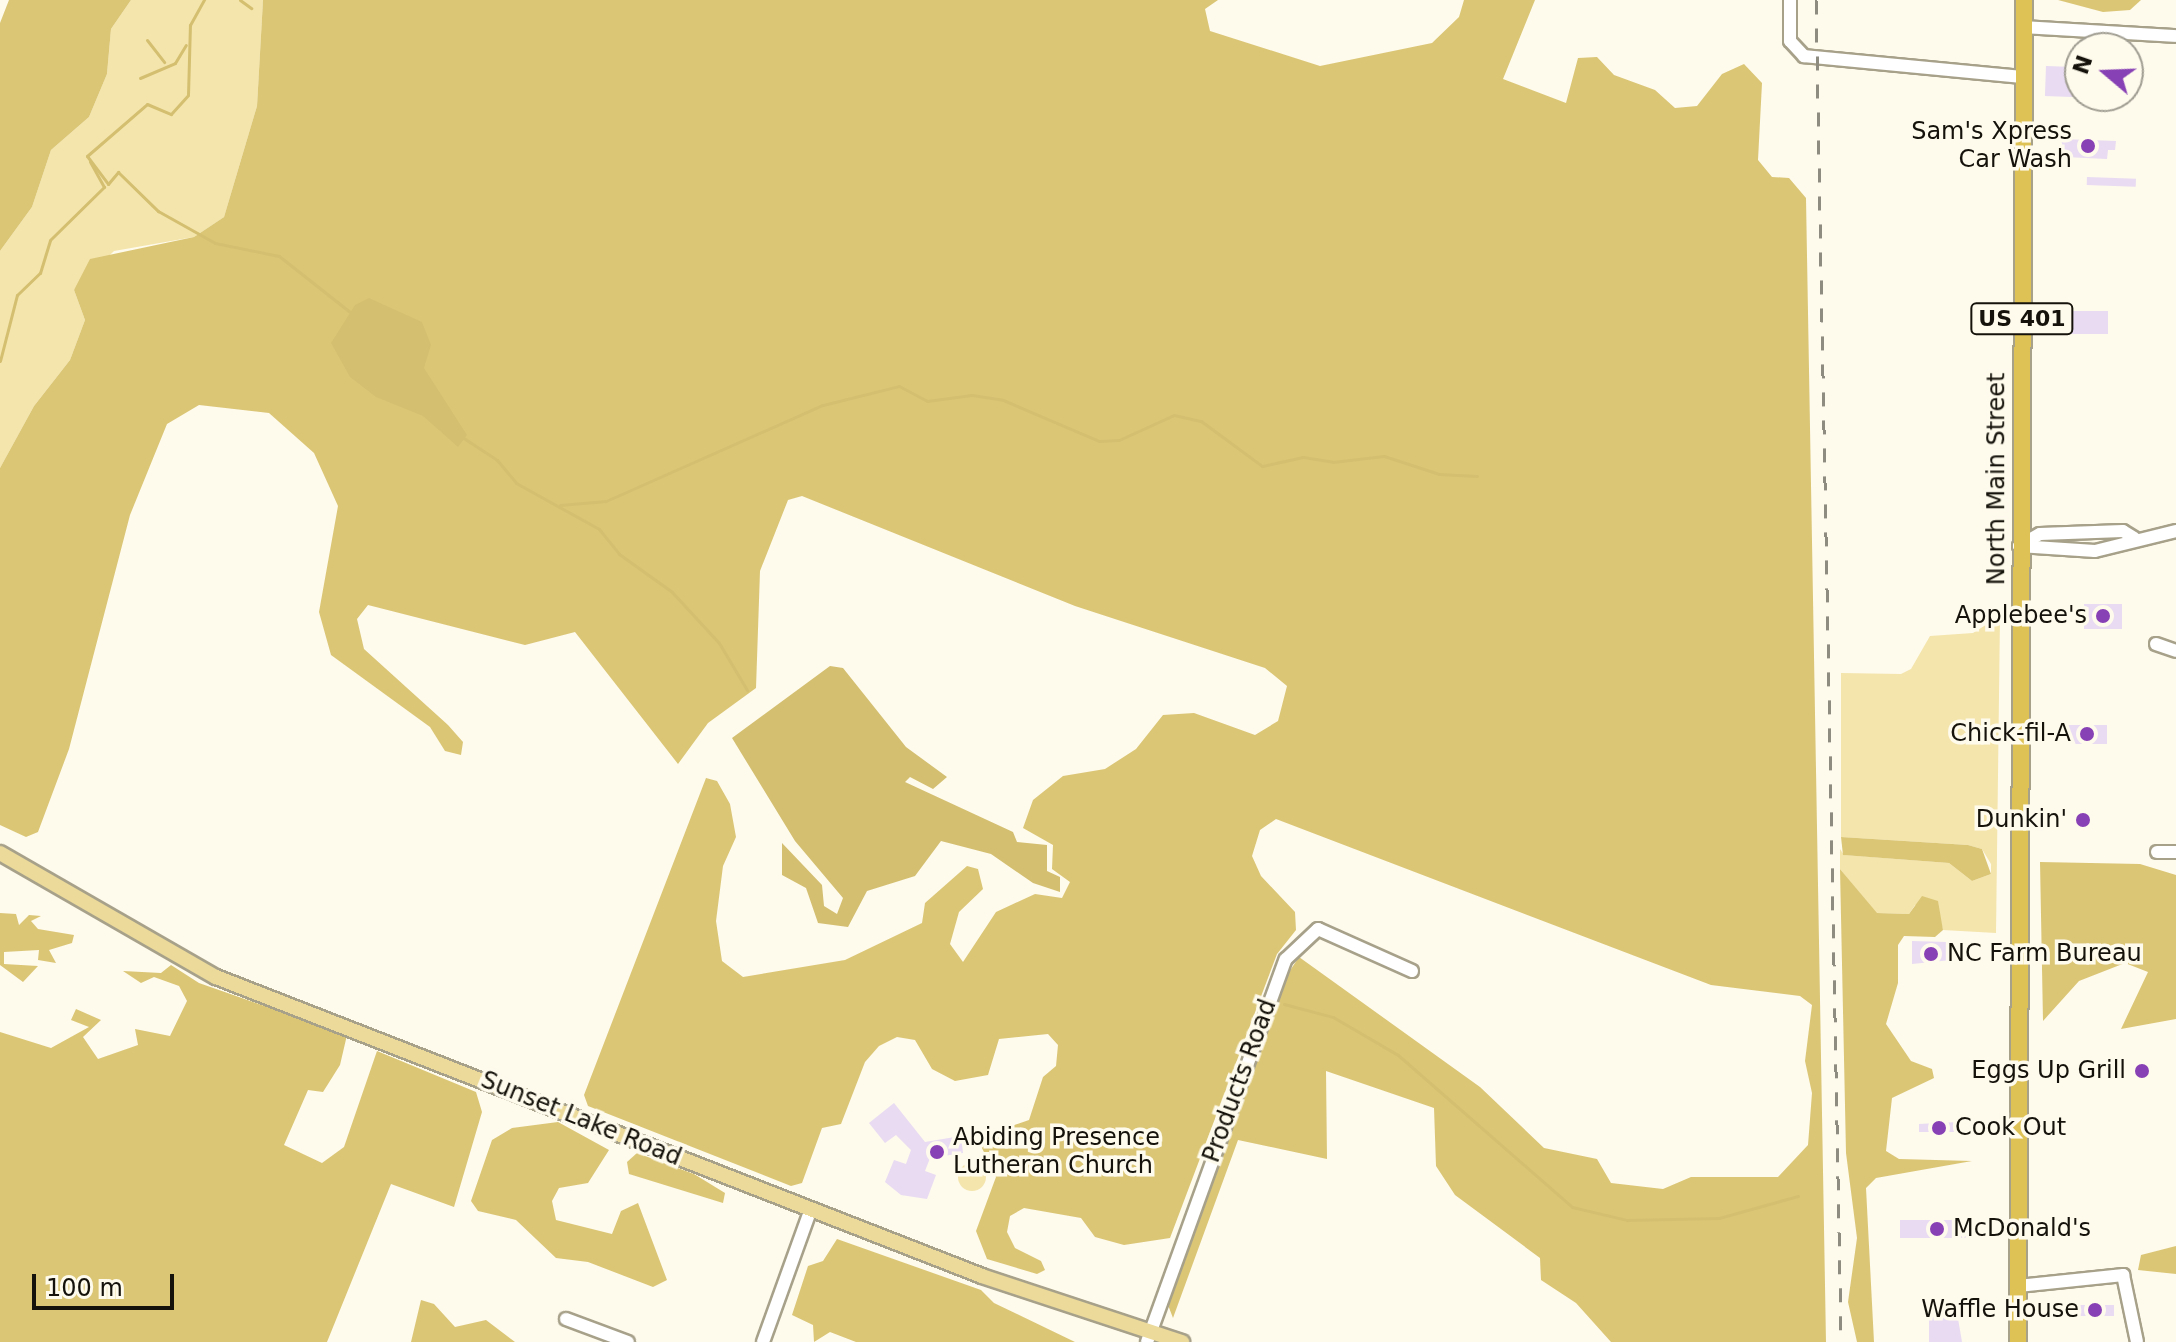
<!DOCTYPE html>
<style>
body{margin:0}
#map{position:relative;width:2176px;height:1342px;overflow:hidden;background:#fefaec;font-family:"DejaVu Sans",sans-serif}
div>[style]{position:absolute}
.green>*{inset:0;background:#f4e5ac}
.round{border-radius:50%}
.forest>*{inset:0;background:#dbc676}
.water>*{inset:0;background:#d4bf70}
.stream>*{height:3px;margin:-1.5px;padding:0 1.5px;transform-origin:1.5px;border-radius:1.5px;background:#d4bf70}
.building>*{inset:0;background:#e8dbf2;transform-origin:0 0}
.roads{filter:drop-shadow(2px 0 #a7a18a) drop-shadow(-2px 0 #a7a18a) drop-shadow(0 2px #a7a18a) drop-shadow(0 -2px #a7a18a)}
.minor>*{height:12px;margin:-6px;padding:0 6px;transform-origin:6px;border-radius:6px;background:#fff}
.major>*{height:14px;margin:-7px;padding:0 7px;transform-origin:7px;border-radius:7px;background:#ebda99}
.highway>*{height:16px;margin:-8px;padding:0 8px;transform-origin:8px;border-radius:8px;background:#dec255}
.rail>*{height:3px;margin-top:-1.5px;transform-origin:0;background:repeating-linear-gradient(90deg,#8e8b80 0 14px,transparent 0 28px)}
.dots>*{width:22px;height:22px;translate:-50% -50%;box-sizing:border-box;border:4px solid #fefaec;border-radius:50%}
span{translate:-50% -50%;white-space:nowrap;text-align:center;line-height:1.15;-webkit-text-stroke:7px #fefaec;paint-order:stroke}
.shield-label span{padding:2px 6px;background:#fefaec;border:2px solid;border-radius:6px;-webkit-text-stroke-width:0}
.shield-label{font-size:22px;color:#14120a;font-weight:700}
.poi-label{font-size:24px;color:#14120a}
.right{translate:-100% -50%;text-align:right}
.left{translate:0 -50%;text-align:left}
.street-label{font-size:24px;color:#14120a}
.north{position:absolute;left:2064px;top:32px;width:80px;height:80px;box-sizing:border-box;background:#fefaec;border:2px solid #a09d92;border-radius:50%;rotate:289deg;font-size:22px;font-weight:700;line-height:32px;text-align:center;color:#14120a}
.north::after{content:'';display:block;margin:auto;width:28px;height:36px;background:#8841b4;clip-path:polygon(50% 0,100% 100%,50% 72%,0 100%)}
.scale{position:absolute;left:32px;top:1274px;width:142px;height:36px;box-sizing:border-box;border:4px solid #14120a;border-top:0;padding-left:10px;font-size:24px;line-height:28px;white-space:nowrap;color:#14120a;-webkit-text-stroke:6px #fefaec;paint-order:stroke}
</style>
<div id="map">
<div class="green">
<div style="clip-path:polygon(131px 0,263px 0,257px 106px,224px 217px,194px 237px,114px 251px,74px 290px,85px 320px,70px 360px,34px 406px,0 468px,0 251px,32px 207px,51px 150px,89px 117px,107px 74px,111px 29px)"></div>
<div style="clip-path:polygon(2000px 616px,1996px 933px,1943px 930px,1938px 910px,1915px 905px,1909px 914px,1876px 913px,1840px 869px,1840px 849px,1844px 855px,1949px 863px,1972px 881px,1991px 874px,1991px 864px,1982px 849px,1968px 845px,1841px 837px,1841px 673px,1901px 674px,1911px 669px,1930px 636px,1973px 633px)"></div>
<div class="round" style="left:958px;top:1163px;width:28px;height:28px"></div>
</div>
<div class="forest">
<div style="clip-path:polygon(9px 0,131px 0,111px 29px,107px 74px,89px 117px,51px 150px,32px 207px,0 251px,0 23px)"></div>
<div style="clip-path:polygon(263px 0,1218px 0,1205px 9px,1210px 31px,1320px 66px,1432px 43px,1459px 17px,1464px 0,1535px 0,1503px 79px,1566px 103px,1578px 58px,1597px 57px,1614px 75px,1655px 90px,1675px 108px,1697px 106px,1722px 74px,1744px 64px,1762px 83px,1758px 160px,1772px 177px,1789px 178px,1806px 198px,1826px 1342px,1611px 1342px,1576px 1303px,1541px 1280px,1540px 1258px,1455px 1195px,1436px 1166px,1434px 1108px,1326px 1071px,1327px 1159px,1238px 1140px,1173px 1318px,1168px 1305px,1285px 978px,1299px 957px,1480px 1087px,1544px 1148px,1597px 1159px,1611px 1183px,1663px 1189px,1691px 1177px,1778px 1177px,1808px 1145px,1812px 1093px,1805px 1061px,1812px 1005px,1800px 996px,1711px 985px,1276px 819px,1260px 830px,1252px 856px,1261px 876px,1295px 912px,1296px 930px,1277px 954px,1170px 1238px,1124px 1245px,1095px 1237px,1081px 1218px,1024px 1208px,1010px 1216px,1007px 1232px,1015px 1248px,1041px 1261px,1045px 1270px,1037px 1274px,987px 1259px,976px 1231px,996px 1177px,981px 1146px,985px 1135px,1029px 1120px,1043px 1077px,1056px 1066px,1058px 1045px,1048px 1034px,999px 1039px,988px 1075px,955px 1081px,932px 1069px,915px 1040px,897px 1037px,879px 1046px,865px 1062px,841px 1124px,822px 1128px,802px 1183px,791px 1186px,588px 1106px,584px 1095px,706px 778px,717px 781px,730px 804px,736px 837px,723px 866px,716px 921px,722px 961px,743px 977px,845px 960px,922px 923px,925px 903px,967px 866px,978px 869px,983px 889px,959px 912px,950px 944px,963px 962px,996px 912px,1035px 894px,1062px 898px,1070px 882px,1052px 869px,1053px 845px,1023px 828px,1033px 800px,1063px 776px,1105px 769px,1136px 749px,1163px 715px,1194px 713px,1255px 735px,1278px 721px,1287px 686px,1265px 668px,1075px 606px,802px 496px,788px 500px,760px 571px,756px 688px,708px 723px,678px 764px,575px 632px,525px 645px,368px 605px,357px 619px,364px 649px,448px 725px,463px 742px,461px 755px,445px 751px,430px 727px,331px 655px,319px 612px,338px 506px,314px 453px,269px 413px,199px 405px,167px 424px,130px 515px,69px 749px,38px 832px,26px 837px,0 825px,0 468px,34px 406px,70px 360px,85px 320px,74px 290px,90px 259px,194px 237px,224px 217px,257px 106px)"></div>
<div style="clip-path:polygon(2058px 0,2141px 0,2130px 10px,2103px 12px)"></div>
<div style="clip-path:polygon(1841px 837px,1968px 845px,1982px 849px,1991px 874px,1972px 881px,1949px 863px,1843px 855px)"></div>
<div style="clip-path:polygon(2040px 862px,2140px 864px,2176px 875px,2176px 1019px,2121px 1029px,2148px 972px,2125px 963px,2079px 981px,2043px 1021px)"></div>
<div style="clip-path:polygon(1840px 869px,1877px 913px,1909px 914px,1922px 896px,1938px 901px,1943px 930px,1935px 937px,1904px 936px,1898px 945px,1898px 983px,1886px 1024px,1911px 1061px,1932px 1069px,1934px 1078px,1892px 1098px,1886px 1151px,1899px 1159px,1972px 1161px,1876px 1178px,1866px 1188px,1874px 1342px,1857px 1342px,1848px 1302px,1857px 1238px,1846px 1153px)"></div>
<div style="clip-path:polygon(0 913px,16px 914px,19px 925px,29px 915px,41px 916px,31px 921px,38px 929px,74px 935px,72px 943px,49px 950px,56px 963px,38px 960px,39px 950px,4px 952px,4px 964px,38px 966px,23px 982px,0 965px)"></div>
<div style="clip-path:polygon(171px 965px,199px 983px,347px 1035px,340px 1065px,323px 1092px,308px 1090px,284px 1145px,322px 1163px,344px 1147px,377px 1051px,476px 1092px,482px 1112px,454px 1207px,391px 1184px,327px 1342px,0 1342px,0 1032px,51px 1048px,89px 1027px,71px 1020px,76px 1009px,101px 1020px,83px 1037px,98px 1059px,138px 1045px,135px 1029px,170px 1036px,187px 1001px,179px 986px,154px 977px,141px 983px,123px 971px,161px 973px)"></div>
<div style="clip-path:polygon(558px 1122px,609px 1150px,588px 1183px,559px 1188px,552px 1201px,556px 1220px,612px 1234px,621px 1211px,638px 1203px,667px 1280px,653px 1287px,588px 1262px,556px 1258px,516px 1220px,478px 1211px,471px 1201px,492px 1140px,512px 1128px)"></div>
<div style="clip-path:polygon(637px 1153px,694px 1174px,725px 1193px,723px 1203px,629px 1174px,627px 1162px)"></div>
<div style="clip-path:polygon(837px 1239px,981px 1290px,994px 1303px,1075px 1342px,856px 1342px,830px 1332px,814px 1342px,813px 1325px,792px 1315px,808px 1266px,823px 1261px)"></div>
<div style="clip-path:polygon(2176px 1246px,2176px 1274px,2138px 1270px,2141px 1255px)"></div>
<div style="clip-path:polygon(421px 1300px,434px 1304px,455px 1327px,486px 1320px,515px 1342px,411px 1342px)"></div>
</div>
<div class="water">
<div style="clip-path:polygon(369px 298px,422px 322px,431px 345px,424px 368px,467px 435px,458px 447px,423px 416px,376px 397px,350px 377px,331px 343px,355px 305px)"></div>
<div style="clip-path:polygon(830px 666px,843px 668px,906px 747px,947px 777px,933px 789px,910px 777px,905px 782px,1013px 832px,1017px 842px,1047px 845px,1047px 871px,1060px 877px,1060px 892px,1033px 883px,991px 854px,941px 841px,915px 876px,867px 891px,848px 927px,818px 923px,806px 888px,782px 875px,782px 843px,822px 885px,824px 906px,837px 914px,843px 898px,795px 841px,732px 738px)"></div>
</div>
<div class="stream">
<div style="left:240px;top:0;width:14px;rotate:36deg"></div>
<div style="left:147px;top:40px;width:28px;rotate:52deg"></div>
<div style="left:140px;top:78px;width:38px;rotate:-23deg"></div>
<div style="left:175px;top:63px;width:21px;rotate:-59deg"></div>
<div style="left:87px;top:156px;width:35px;rotate:53deg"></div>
<div style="left:108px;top:184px;width:16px;rotate:-50deg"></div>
<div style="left:118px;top:172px;width:56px;rotate:44.3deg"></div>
<div style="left:158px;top:211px;width:65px;rotate:29.3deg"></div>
<div style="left:215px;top:243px;width:65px;rotate:11.5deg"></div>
<div style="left:279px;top:256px;width:90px;rotate:38.3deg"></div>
<div style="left:87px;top:156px;width:79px;rotate:-40.9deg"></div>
<div style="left:147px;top:104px;width:26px;rotate:23deg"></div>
<div style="left:171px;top:114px;width:25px;rotate:-48deg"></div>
<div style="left:188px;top:95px;width:70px;rotate:-88.4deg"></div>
<div style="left:190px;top:25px;width:29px;rotate:-61deg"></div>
<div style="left:0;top:361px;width:68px;rotate:-75.6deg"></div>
<div style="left:17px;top:295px;width:32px;rotate:-44deg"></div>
<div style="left:40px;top:273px;width:34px;rotate:-73deg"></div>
<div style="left:50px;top:240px;width:76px;rotate:-44.5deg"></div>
<div style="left:104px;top:187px;width:29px;rotate:-119deg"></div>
<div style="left:462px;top:437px;width:42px;rotate:33.3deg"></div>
<div style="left:497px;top:460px;width:30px;rotate:50deg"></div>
<div style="left:516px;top:483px;width:95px;rotate:29deg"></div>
<div style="left:599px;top:529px;width:32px;rotate:51deg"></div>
<div style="left:619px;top:554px;width:65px;rotate:35.6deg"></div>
<div style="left:672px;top:592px;width:69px;rotate:47.3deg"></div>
<div style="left:719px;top:643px;width:55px;rotate:59.2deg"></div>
<div style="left:560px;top:505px;width:46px;rotate:-5deg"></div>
<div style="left:606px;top:501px;width:237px;rotate:-23.9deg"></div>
<div style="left:823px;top:405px;width:78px;rotate:-14deg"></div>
<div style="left:899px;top:386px;width:32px;rotate:28deg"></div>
<div style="left:927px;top:401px;width:45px;rotate:-7.6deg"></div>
<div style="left:972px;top:395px;width:31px;rotate:9deg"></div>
<div style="left:1003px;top:400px;width:104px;rotate:23.1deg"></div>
<div style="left:1099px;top:441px;width:20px;rotate:-3deg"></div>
<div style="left:1119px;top:440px;width:60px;rotate:-24.4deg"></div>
<div style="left:1174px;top:415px;width:28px;rotate:13deg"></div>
<div style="left:1201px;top:421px;width:76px;rotate:36.4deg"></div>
<div style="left:1262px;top:466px;width:42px;rotate:-12.4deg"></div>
<div style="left:1303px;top:457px;width:30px;rotate:9deg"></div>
<div style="left:1333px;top:462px;width:51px;rotate:-6.7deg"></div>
<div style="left:1384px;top:456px;width:58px;rotate:18.1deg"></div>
<div style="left:1439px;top:474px;width:38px;rotate:3deg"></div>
<div style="left:1284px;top:1004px;width:51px;rotate:14.9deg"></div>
<div style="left:1333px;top:1017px;width:75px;rotate:30.3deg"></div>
<div style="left:1398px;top:1055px;width:231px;rotate:41.1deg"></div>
<div style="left:1572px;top:1207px;width:57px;rotate:13.3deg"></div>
<div style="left:1627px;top:1220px;width:92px;rotate:-1.2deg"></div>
<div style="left:1719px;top:1218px;width:82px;rotate:-15.6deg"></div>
</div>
<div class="building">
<div style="left:2046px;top:66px;width:34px;height:30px;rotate:2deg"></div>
<div style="clip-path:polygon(2061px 139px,2116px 141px,2115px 150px,2108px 150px,2107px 159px,2065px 157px)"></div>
<div style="left:2087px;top:177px;width:49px;height:8px;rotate:2deg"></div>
<div style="left:2056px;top:311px;width:52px;height:23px"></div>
<div style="left:2084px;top:604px;width:38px;height:25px"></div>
<div style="left:2066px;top:725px;width:41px;height:19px"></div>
<div style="clip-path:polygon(1912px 941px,1946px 942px,1951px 960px,1912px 964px)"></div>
<div style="clip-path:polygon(894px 1103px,925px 1142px,961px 1136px,963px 1153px,930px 1158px,925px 1171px,936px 1175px,927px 1199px,901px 1195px,885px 1182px,894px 1160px,906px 1164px,911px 1150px,896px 1135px,885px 1143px,869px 1123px)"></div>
<div style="clip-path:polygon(1959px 1122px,1959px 1132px,1919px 1132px,1919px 1124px)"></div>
<div style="left:1974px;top:1220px;width:18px;height:74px;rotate:90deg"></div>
<div style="left:2076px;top:1305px;width:38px;height:11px"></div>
<div style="clip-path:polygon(1929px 1307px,1956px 1307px,1962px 1342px,1929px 1342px)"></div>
</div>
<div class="roads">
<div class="minor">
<div style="left:1790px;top:0;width:41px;rotate:90deg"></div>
<div style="left:1790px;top:41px;width:21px;rotate:47deg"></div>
<div style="left:1804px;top:56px;width:221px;rotate:5.5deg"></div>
<div style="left:2024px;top:27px;width:152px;rotate:3.4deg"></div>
<div style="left:2019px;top:546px;width:76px;rotate:3.8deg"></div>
<div style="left:2095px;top:551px;width:83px;rotate:-13.9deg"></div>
<div style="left:2019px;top:546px;width:24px;rotate:-30deg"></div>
<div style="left:2040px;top:534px;width:83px;rotate:-2.1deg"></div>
<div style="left:2123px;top:531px;width:13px;rotate:32deg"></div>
<div style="left:2156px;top:644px;width:21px;rotate:19deg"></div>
<div style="left:2157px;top:852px;width:19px"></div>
<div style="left:2018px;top:1286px;width:106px;rotate:-6deg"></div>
<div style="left:2123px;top:1275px;width:68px;rotate:78.2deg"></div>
<div style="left:566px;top:1319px;width:66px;rotate:20.4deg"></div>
<div style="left:763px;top:1342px;width:141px;rotate:-70.2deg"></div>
<div style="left:1147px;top:1342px;width:407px;rotate:-70.1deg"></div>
<div style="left:1286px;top:959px;width:44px;rotate:-43.2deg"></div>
<div style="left:1318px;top:929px;width:103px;rotate:24.1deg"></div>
</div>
<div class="major">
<div style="left:0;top:853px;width:249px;rotate:29.9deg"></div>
<div style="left:216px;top:977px;width:822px;rotate:21.32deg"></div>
<div style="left:982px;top:1276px;width:211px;rotate:18.3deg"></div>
</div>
<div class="highway">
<div style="left:2018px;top:1342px;width:1342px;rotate:-89.74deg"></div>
</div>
</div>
<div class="rail">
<div style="left:1816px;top:0;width:1342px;rotate:88.93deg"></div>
</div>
<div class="dots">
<div style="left:2088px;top:146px;background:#8841b4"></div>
<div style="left:2103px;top:616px;background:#8841b4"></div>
<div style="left:2087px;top:734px;background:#8841b4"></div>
<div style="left:2083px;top:820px;background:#8841b4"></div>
<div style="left:1931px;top:954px;background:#8841b4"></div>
<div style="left:2142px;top:1071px;background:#8841b4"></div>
<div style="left:1939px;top:1128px;background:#8841b4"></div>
<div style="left:937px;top:1152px;background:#8841b4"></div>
<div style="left:1937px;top:1229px;background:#8841b4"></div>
<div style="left:2095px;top:1310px;background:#8841b4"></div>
</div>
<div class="shield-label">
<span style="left:2022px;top:319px">US 401</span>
</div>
<div class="poi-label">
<span class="right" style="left:2072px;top:146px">Sam's Xpress<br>Car Wash</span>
<span class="right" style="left:2087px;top:616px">Applebee's</span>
<span class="right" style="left:2071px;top:734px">Chick-fil-A</span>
<span class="right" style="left:2067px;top:820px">Dunkin'</span>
<span class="left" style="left:1947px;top:954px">NC Farm Bureau</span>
<span class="right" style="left:2126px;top:1071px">Eggs Up Grill</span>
<span class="left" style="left:1955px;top:1128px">Cook Out</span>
<span class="left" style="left:953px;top:1152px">Abiding Presence<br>Lutheran Church</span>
<span class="left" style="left:1953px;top:1229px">McDonald's</span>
<span class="right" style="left:2079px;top:1310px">Waffle House</span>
</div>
<div class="street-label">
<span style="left:1997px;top:479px;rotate:-90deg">North Main Street</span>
<span style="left:1240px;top:1081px;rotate:-70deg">Products Road</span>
<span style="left:581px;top:1119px;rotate:22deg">Sunset Lake Road</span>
</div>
<div class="north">N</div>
<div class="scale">100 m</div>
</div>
